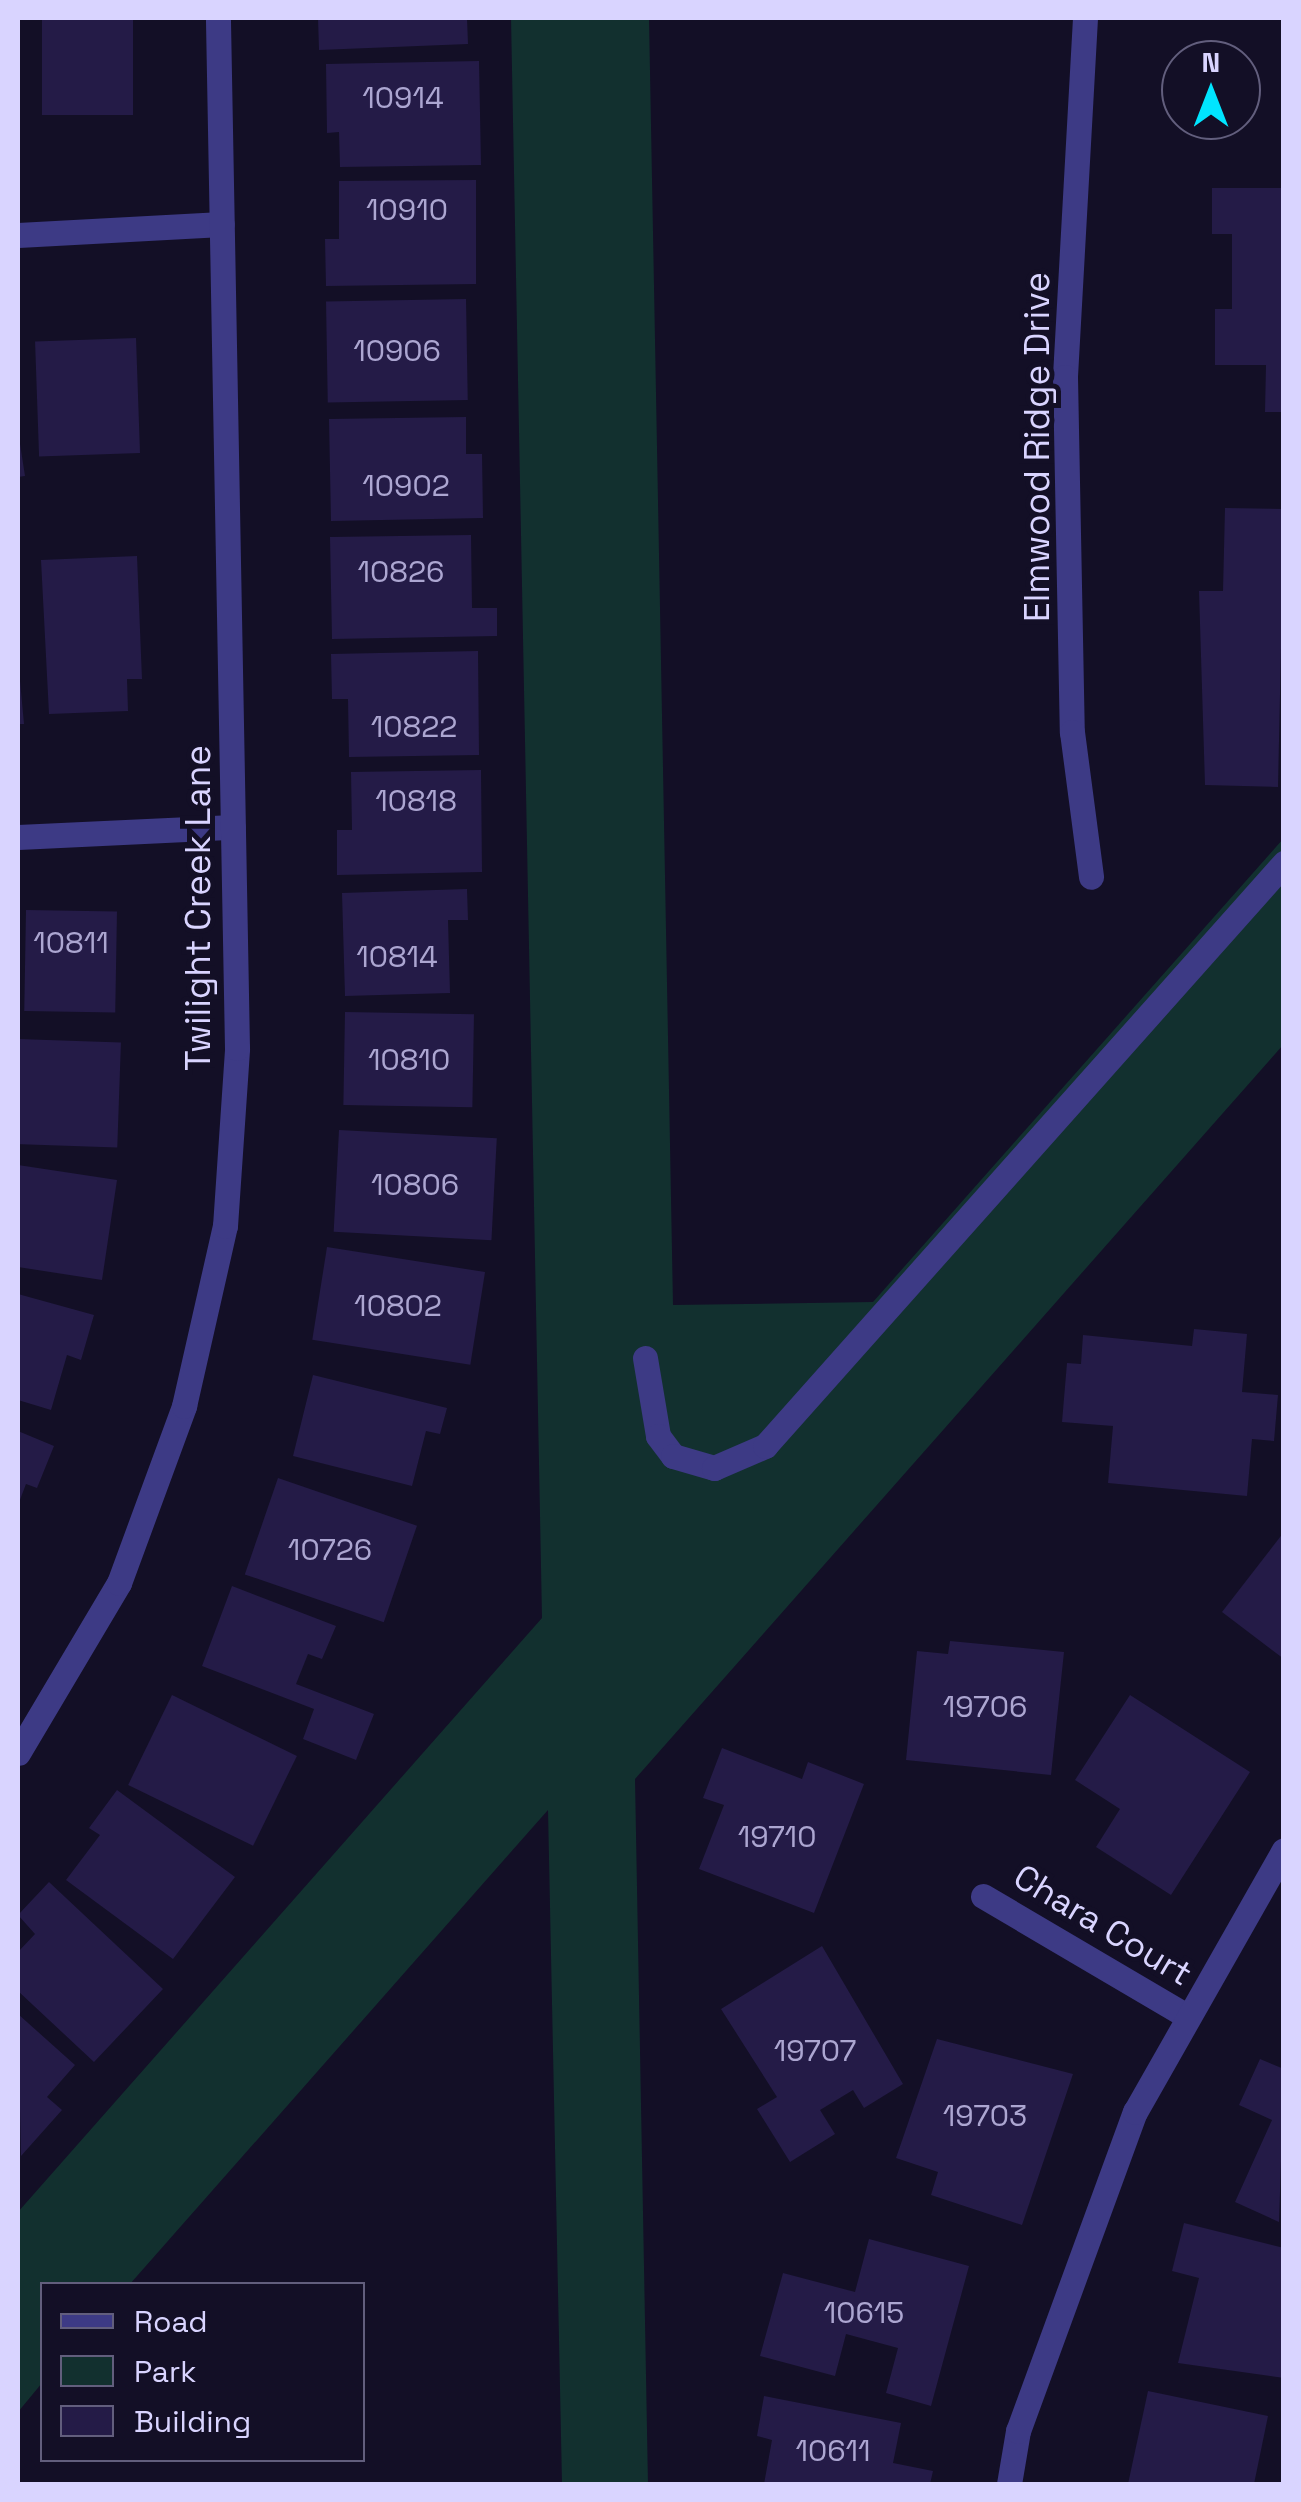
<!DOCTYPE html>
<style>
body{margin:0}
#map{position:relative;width:1301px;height:2502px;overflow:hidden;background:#130f26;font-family:"Space Grotesk",sans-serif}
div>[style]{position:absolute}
.green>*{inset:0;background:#12302f}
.building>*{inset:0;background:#241b47;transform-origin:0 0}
.minor>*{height:25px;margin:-12.5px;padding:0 12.5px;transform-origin:12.5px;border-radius:12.5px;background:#3d3a85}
span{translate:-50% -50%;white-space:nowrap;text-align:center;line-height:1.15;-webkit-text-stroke:10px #130f26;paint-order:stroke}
.number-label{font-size:30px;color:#aca6d1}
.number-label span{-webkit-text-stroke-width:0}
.street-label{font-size:35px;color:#d9d4ff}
.frame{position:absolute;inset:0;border:20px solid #d9d4ff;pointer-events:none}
.legend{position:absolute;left:40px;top:2282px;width:325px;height:180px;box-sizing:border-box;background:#130f26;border:2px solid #625e7d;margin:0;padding:12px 18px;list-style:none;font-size:30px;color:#d9d4ff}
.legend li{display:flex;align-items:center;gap:20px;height:50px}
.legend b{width:50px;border:2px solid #625e7d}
.north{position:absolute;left:1161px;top:40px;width:100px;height:100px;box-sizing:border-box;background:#130f26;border:2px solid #625e7d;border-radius:50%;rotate:0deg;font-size:28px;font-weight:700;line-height:40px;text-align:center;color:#d9d4ff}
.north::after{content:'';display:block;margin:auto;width:35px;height:45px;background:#00e5ff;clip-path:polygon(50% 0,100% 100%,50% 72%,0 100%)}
</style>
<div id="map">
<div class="green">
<div style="clip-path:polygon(511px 18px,649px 18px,673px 1305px,873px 1302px,1283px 839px,1283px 1045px,635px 1779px,648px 2484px,562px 2484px,548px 1810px,130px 2284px,42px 2284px,42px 2383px,18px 2412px,18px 2212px,542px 1618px)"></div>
</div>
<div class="building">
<div style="left:42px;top:18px;width:91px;height:97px"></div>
<div style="clip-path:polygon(318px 18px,467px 18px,468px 44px,319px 50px)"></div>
<div style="clip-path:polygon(479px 61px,481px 165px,340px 167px,339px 132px,327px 133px,326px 64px)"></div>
<div style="clip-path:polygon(476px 180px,476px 284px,326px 286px,325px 239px,339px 239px,339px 181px)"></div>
<div style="clip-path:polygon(1212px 188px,1284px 188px,1284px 412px,1265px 412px,1266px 365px,1215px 365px,1215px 309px,1232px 309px,1232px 234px,1212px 234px)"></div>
<div style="left:466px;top:299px;width:101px;height:140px;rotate:89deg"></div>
<div style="left:136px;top:338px;width:115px;height:101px;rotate:88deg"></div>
<div style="clip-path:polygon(466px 417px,466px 454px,482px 454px,483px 518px,331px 521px,329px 419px)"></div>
<div style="clip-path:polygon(18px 431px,25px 476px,18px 477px)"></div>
<div style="clip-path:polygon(1225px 508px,1284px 509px,1278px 787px,1205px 785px,1199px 591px,1223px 591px)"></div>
<div style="clip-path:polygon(471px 535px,472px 608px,497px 608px,497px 636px,332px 639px,330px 537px)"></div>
<div style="clip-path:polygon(137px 556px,142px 679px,127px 679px,128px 711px,49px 714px,41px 560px)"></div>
<div style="clip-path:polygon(478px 651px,479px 755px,349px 757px,348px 699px,332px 699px,331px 654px)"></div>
<div style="clip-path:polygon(18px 659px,24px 724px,18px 724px)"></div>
<div style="clip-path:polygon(481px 770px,482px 872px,337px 875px,337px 830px,352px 830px,351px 772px)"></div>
<div style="clip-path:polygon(467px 889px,468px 920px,448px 920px,450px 993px,345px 996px,342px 893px)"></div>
<div style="left:26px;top:910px;width:91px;height:101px;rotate:1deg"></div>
<div style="left:345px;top:1012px;width:129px;height:93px;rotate:1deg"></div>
<div style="left:18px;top:1039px;width:103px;height:105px;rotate:2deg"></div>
<div style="left:339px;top:1130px;width:158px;height:102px;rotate:3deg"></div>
<div style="clip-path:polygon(18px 1165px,117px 1180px,102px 1280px,18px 1267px)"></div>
<div style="left:327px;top:1247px;width:160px;height:94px;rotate:9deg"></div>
<div style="clip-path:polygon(18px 1294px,94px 1315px,81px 1360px,67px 1355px,51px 1410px,18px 1400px)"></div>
<div style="clip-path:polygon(1194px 1329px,1247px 1334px,1242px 1392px,1278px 1395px,1274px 1441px,1252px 1439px,1247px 1496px,1108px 1483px,1113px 1426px,1062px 1422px,1067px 1363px,1081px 1364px,1083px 1335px,1192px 1346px)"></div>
<div style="clip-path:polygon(313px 1375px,447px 1408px,440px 1434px,426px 1431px,412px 1486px,293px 1456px)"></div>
<div style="clip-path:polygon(18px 1431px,54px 1446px,37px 1488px,26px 1484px,18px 1505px)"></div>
<div style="left:278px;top:1478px;width:147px;height:102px;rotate:19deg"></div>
<div style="clip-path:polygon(1284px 1532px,1284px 1659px,1222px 1612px)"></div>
<div style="clip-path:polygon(232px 1586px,336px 1626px,322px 1659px,308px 1654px,296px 1684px,374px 1714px,356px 1760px,303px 1739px,314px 1709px,202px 1666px)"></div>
<div style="clip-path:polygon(950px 1641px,1064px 1652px,1051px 1775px,906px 1760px,917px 1651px,948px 1654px)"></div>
<div style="left:172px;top:1695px;width:139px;height:100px;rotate:26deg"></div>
<div style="clip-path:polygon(1130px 1695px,1250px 1772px,1171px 1895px,1096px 1847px,1120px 1809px,1075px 1780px)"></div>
<div style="clip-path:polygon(722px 1748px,802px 1779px,808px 1762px,864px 1784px,814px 1913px,699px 1869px,724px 1805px,703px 1798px)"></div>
<div style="clip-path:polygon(117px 1790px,235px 1877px,173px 1959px,66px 1880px,100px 1835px,89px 1828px)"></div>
<div style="clip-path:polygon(49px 1882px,163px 1989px,94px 2062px,18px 1991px,18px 1952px,35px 1934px,18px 1915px)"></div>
<div style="clip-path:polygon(822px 1946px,903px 2084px,864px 2108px,853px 2090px,820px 2110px,835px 2134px,790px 2162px,757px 2109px,777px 2097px,721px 2009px)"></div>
<div style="clip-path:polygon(18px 2014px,75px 2065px,47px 2097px,62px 2110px,21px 2156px)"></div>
<div style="clip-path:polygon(937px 2039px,1073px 2074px,1022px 2225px,931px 2195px,938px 2172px,896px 2158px)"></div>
<div style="clip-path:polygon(1260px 2059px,1284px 2069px,1279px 2222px,1235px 2202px,1272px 2120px,1239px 2105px)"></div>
<div style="clip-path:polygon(1184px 2223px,1284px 2248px,1284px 2378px,1178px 2363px,1199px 2278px,1172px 2271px)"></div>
<div style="clip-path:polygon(869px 2239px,969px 2266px,931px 2406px,886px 2393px,898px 2348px,846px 2334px,835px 2376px,760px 2356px,783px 2273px,855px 2292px)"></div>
<div style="clip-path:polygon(1148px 2391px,1268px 2416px,1254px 2484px,1128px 2484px)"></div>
<div style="clip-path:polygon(764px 2396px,901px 2423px,893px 2463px,933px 2471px,930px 2484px,764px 2484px,772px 2440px,757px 2436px)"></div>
</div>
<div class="minor">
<div style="left:1085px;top:18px;width:360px;rotate:93.2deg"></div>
<div style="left:1065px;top:377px;width:355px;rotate:88.9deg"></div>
<div style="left:1072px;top:732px;width:146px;rotate:82.5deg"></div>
<div style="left:18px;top:235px;width:204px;rotate:-3.1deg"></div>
<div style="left:18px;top:837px;width:215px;rotate:-2.7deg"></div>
<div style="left:645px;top:1358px;width:79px;rotate:80.5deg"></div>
<div style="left:658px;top:1436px;width:25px;rotate:53deg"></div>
<div style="left:673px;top:1456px;width:43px;rotate:16.3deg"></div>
<div style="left:714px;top:1468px;width:56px;rotate:-23.3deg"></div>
<div style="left:765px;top:1446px;width:781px;rotate:-48.32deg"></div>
<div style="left:18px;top:1753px;width:198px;rotate:-59.3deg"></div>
<div style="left:119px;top:1583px;width:189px;rotate:-69.8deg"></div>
<div style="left:184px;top:1406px;width:185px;rotate:-77.2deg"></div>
<div style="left:225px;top:1226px;width:178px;rotate:-86.1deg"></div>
<div style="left:237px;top:1048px;width:1030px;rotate:-91.06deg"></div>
<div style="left:983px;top:1896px;width:237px;rotate:30.5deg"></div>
<div style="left:1009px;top:2484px;width:54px;rotate:-80.4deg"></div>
<div style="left:1018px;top:2431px;width:340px;rotate:-69.9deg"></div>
<div style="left:1135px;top:2112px;width:301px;rotate:-60.4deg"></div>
</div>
<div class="number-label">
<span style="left:403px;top:98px">10914</span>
<span style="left:407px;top:210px">10910</span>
<span style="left:397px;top:351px">10906</span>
<span style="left:406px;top:486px">10902</span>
<span style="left:401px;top:572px">10826</span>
<span style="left:414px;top:727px">10822</span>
<span style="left:416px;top:801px">10818</span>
<span style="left:71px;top:943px">10811</span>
<span style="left:397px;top:957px">10814</span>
<span style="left:409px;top:1060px">10810</span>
<span style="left:415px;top:1185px">10806</span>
<span style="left:398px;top:1306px">10802</span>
<span style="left:330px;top:1550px">10726</span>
<span style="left:985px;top:1707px">19706</span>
<span style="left:777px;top:1837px">19710</span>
<span style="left:815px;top:2051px">19707</span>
<span style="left:985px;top:2116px">19703</span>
<span style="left:864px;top:2313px">10615</span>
<span style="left:833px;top:2451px">10611</span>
</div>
<div class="street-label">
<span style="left:1037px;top:447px;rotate:-90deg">Elmwood Ridge Drive</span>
<span style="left:198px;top:908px;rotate:-90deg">Twilight Creek Lane</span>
<span style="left:1103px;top:1925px;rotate:31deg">Chara Court</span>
</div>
<div class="frame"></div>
<ul class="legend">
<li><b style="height:12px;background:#3d3a85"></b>Road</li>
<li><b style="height:28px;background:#12302f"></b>Park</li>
<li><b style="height:28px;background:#241b47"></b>Building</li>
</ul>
<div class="north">N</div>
</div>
